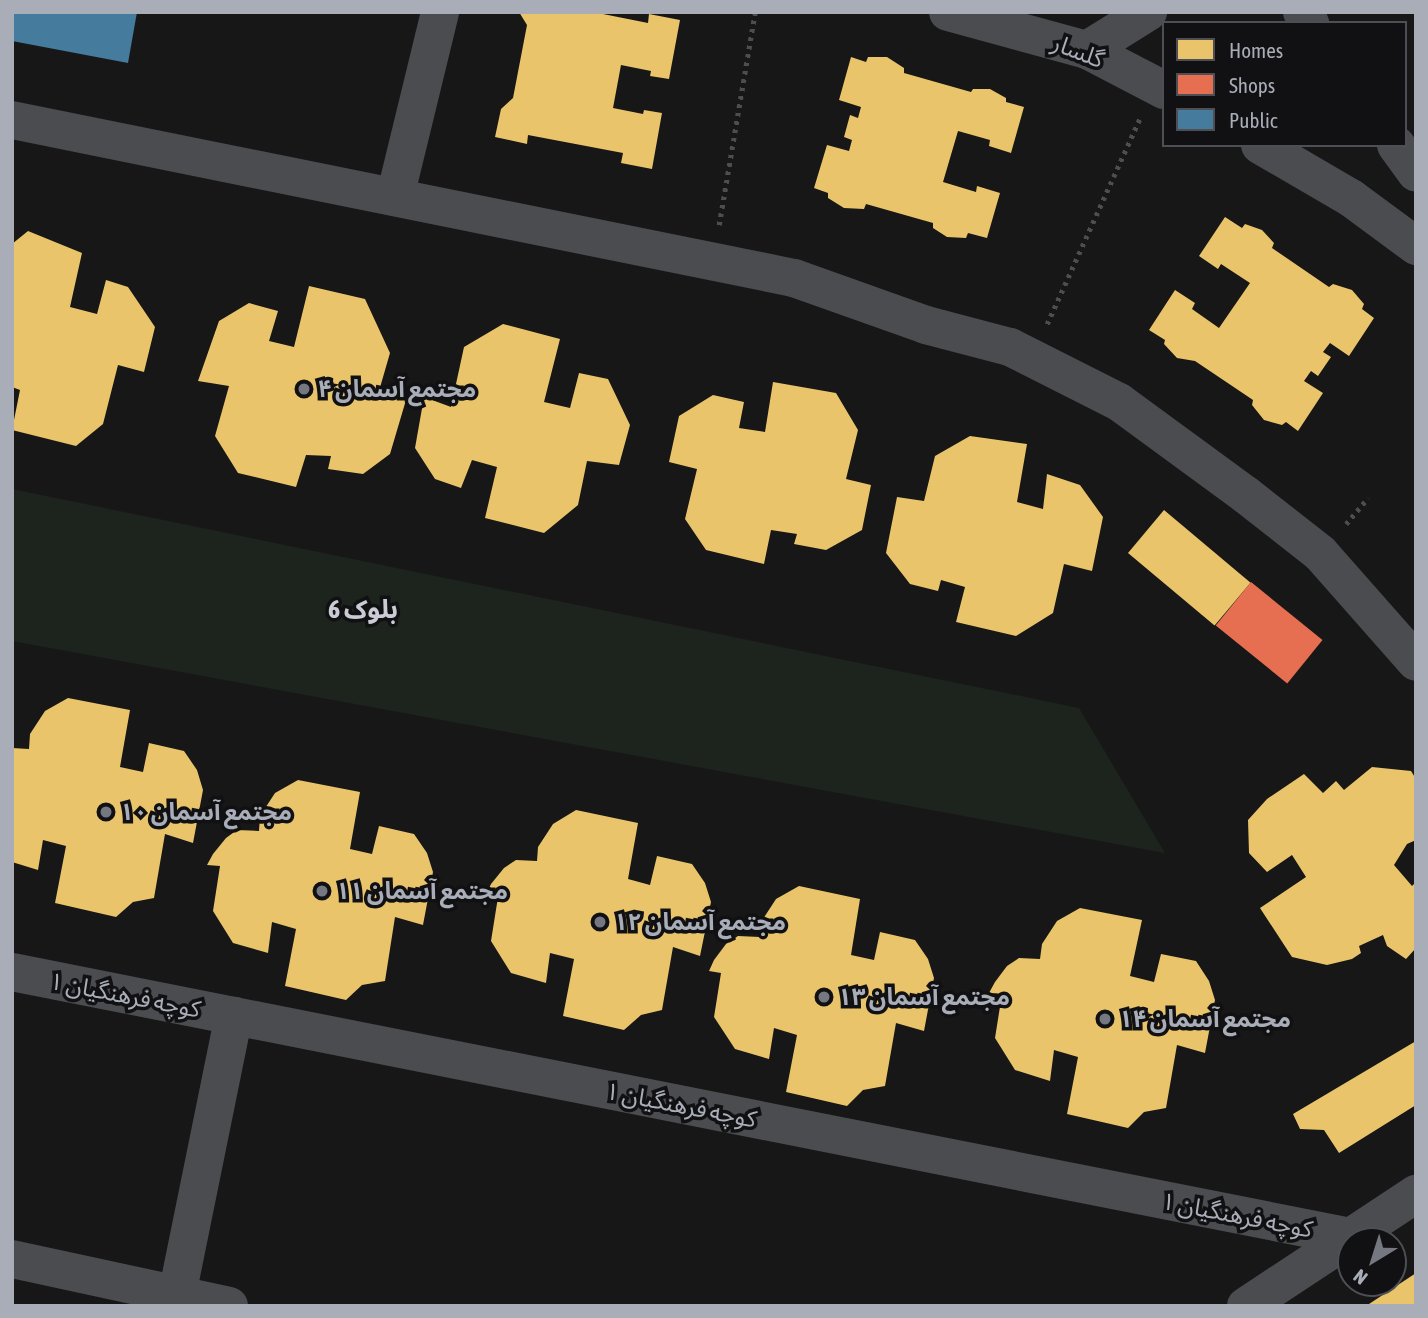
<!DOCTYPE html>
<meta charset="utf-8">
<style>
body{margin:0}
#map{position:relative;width:1428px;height:1318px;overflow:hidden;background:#171717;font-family:"Asap Condensed","Noto Sans Arabic",sans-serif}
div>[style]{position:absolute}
.green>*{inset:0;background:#1d241e}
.homes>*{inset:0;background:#e9c46a;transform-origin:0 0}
.shops>*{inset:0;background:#e76f51;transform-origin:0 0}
.public>*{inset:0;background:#457b9d}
.path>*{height:4.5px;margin-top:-2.25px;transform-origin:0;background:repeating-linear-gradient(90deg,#4d4e52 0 3.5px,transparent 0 8.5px)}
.minor>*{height:38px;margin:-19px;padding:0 19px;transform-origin:19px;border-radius:19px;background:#4b4c50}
.dots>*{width:19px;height:19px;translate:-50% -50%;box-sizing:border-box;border:4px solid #111113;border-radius:50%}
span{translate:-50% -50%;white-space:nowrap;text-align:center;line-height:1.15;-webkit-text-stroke:7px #111113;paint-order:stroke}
.street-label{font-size:24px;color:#a8adb8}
.poi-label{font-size:24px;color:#a8adb8;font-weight:700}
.left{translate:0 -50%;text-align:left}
.neighbourhood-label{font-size:26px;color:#c9ccd4;font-weight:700}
.frame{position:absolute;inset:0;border:14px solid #a8adb8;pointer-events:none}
.legend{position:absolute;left:1162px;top:21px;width:245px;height:126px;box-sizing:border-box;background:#111113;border:2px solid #4d4f55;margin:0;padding:9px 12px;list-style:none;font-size:21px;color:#a8adb8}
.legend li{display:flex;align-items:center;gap:14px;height:35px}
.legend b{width:35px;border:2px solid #4d4f55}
.north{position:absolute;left:1337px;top:1227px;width:70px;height:70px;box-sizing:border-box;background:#111113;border:2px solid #4d4f55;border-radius:50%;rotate:218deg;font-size:19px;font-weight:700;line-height:28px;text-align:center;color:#a8adb8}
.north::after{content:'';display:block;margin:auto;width:24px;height:32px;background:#757880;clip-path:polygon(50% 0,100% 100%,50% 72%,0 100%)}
</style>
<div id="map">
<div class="green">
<div style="clip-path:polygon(12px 489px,1079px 708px,1165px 853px,12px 641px)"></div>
</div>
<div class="homes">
<div style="clip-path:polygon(519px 12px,593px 12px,648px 23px,649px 14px,680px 20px,669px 79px,650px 76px,651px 71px,621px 65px,613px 108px,643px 114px,644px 110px,662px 113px,652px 169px,621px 163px,623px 153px,528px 135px,527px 144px,495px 137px,501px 109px,513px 98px,527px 25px)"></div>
<div style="clip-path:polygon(851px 57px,866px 62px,868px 57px,887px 57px,904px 68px,904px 73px,971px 92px,973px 89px,990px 89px,1006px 98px,1006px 102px,1024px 107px,1011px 153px,989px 146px,990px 140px,958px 131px,943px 182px,976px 192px,977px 186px,1000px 193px,987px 238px,968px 233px,966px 238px,947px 237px,933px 228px,933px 223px,866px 204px,864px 209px,844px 208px,828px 198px,828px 193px,814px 188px,827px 145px,849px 151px,852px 140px,844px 137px,850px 115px,858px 118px,861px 107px,839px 100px)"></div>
<div style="clip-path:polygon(1225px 217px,1242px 228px,1245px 224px,1262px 230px,1274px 243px,1272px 248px,1329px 287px,1333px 284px,1352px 290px,1364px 304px,1362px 309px,1374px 318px,1349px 356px,1330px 343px,1323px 352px,1331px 357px,1318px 376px,1311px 371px,1304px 381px,1323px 393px,1298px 431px,1286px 422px,1282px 425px,1264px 420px,1252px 405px,1253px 400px,1195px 361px,1177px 358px,1164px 344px,1165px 340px,1149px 330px,1175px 290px,1195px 303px,1192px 309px,1219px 328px,1250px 283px,1221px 264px,1218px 269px,1199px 256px)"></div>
<div style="clip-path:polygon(28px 231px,82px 253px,70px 307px,97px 314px,106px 280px,128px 287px,155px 327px,144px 372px,118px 365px,103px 424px,76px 446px,12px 430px,20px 390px,12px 387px,12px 244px)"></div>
<div style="clip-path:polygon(309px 286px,365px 299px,390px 353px,379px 391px,406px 400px,390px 454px,363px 474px,328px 469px,331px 456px,306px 455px,296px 487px,238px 473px,215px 436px,229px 386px,198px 381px,219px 321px,249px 303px,278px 311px,269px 341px,294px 347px)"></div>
<div style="clip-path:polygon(503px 324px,560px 339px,544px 402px,570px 408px,579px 373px,608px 379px,630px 425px,619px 465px,587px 461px,578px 505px,544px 533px,485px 518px,497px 467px,472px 460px,461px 488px,435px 479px,415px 448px,424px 397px,451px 407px,464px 347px)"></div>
<div style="clip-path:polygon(773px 382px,836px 393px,858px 430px,846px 479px,871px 485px,862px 530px,826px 550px,794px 544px,797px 534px,771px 530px,764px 564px,706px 550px,685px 519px,697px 469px,669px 462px,679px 416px,713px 395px,744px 402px,739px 428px,765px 432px)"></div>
<div style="clip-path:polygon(970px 436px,1027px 444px,1017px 502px,1043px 509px,1047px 474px,1080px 485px,1103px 517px,1092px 571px,1064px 564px,1053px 613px,1016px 636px,956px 622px,965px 587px,941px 580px,938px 591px,910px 584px,886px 553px,897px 497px,924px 501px,935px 456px)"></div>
<div style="left:1164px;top:510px;width:113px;height:56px;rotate:40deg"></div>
<div style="clip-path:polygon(68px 698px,130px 710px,120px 767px,143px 772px,149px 743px,184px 751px,197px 770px,203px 790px,193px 843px,165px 834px,154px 898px,133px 902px,116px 917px,55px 903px,66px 846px,43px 840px,38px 870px,12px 862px,12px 748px,29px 749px,30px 734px,45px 711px)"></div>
<div style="clip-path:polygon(1372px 767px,1411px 771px,1416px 779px,1416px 840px,1407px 844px,1394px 865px,1412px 886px,1416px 882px,1416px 948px,1406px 959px,1387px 946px,1383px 935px,1359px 946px,1361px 953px,1352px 959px,1327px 965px,1292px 957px,1260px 908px,1306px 877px,1292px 855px,1267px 872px,1249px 853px,1248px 820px,1267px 799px,1304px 774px,1323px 793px,1336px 781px,1344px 790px)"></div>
<div style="clip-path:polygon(298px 780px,360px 792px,350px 849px,372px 854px,379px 826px,414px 834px,427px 853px,433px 872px,423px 925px,395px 917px,385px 981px,362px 985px,346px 1000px,285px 986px,296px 929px,272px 922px,268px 953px,233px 943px,213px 911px,220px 866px,207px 865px,213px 854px,226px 838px,237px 830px,259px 831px,260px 816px,275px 793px)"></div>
<div style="clip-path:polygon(576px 810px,638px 823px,628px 879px,650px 885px,657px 856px,692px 864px,705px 883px,711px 902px,700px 956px,673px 947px,662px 1010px,641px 1015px,624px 1030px,563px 1016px,574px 959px,550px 953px,546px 983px,511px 973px,491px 941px,498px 897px,486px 895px,491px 884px,504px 868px,516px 860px,537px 861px,538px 847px,553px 824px)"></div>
<div style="clip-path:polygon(799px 886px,860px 899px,851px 955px,874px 960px,880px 932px,915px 940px,928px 959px,934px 978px,924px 1031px,896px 1023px,885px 1086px,863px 1090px,847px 1106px,786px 1092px,797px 1035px,774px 1028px,769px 1059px,735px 1049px,714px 1017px,721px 973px,709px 971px,714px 960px,726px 944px,738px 936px,760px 937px,761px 922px,776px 899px)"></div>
<div style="clip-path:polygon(1080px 908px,1142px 920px,1130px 976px,1154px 982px,1161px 954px,1196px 961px,1209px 981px,1215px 1000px,1205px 1053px,1177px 1045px,1166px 1108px,1144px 1112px,1128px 1128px,1067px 1114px,1078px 1057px,1054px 1050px,1050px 1081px,1015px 1070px,995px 1038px,1002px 994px,989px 993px,995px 982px,1007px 966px,1019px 958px,1040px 959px,1042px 944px,1057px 921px)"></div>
<div style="clip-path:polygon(1416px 1041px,1416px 1105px,1339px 1153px,1324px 1130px,1300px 1129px,1293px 1114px)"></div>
<div style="clip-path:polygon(1416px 1273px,1416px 1306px,1366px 1306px)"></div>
</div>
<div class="shops">
<div style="left:1251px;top:582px;width:92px;height:56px;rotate:39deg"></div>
</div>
<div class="public">
<div style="clip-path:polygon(12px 12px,137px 12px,128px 63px,12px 41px)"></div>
</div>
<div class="path">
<div style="left:719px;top:225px;width:216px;rotate:-80.4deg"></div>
<div style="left:1047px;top:324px;width:226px;rotate:-65.7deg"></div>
<div style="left:1346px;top:524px;width:34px;rotate:-50deg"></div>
</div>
<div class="minor">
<div style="left:948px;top:12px;width:144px;rotate:15.3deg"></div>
<div style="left:1087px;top:50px;width:87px;rotate:27.5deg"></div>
<div style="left:1302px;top:12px;width:14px;rotate:54deg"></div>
<div style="left:1087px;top:50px;width:72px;rotate:-31.9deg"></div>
<div style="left:12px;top:120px;width:798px;rotate:11.42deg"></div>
<div style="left:794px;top:278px;width:140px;rotate:19.6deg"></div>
<div style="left:926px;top:325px;width:87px;rotate:14.7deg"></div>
<div style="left:1010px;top:347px;width:122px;rotate:26.8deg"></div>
<div style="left:1119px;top:402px;width:157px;rotate:36.2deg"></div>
<div style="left:1246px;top:495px;width:94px;rotate:38.1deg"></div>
<div style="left:1320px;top:553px;width:145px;rotate:48.6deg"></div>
<div style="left:1260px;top:145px;width:105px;rotate:30.2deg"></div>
<div style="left:1351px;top:198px;width:81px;rotate:36.4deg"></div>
<div style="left:1396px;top:145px;width:34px;rotate:54deg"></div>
<div style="left:395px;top:197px;width:190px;rotate:-76.3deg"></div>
<div style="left:12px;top:972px;width:1364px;rotate:11.2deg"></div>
<div style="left:12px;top:1259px;width:222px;rotate:12.2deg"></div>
<div style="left:177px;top:1295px;width:285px;rotate:-78.5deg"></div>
<div style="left:1246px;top:1306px;width:204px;rotate:-33.4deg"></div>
</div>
<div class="dots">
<div style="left:304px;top:389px;background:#757880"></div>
<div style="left:106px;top:812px;background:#757880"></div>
<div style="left:322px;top:891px;background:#757880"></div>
<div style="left:600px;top:922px;background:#757880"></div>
<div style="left:824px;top:997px;background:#757880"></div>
<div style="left:1105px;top:1019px;background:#757880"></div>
</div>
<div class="street-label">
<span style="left:1078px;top:51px;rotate:21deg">گلسار</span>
<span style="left:125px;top:995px;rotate:11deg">کوچه فرهنگیان ۱</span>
<span style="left:681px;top:1105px;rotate:11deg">کوچه فرهنگیان ۱</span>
<span style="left:1237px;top:1215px;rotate:11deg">کوچه فرهنگیان ۱</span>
</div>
<div class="poi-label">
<span class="left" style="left:318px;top:389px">مجتمع آسمان ۴</span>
<span class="left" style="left:120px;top:812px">مجتمع آسمان ۱۰</span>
<span class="left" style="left:336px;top:891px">مجتمع آسمان ۱۱</span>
<span class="left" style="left:614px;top:922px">مجتمع آسمان ۱۲</span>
<span class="left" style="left:838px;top:997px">مجتمع آسمان ۱۳</span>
<span class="left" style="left:1119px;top:1019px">مجتمع آسمان ۱۴</span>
</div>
<div class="neighbourhood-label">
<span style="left:363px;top:610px">بلوک 6</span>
</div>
<div class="frame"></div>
<ul class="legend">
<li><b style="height:19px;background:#e9c46a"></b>Homes</li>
<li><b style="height:19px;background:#e76f51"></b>Shops</li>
<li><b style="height:19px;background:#457b9d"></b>Public</li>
</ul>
<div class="north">N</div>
</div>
